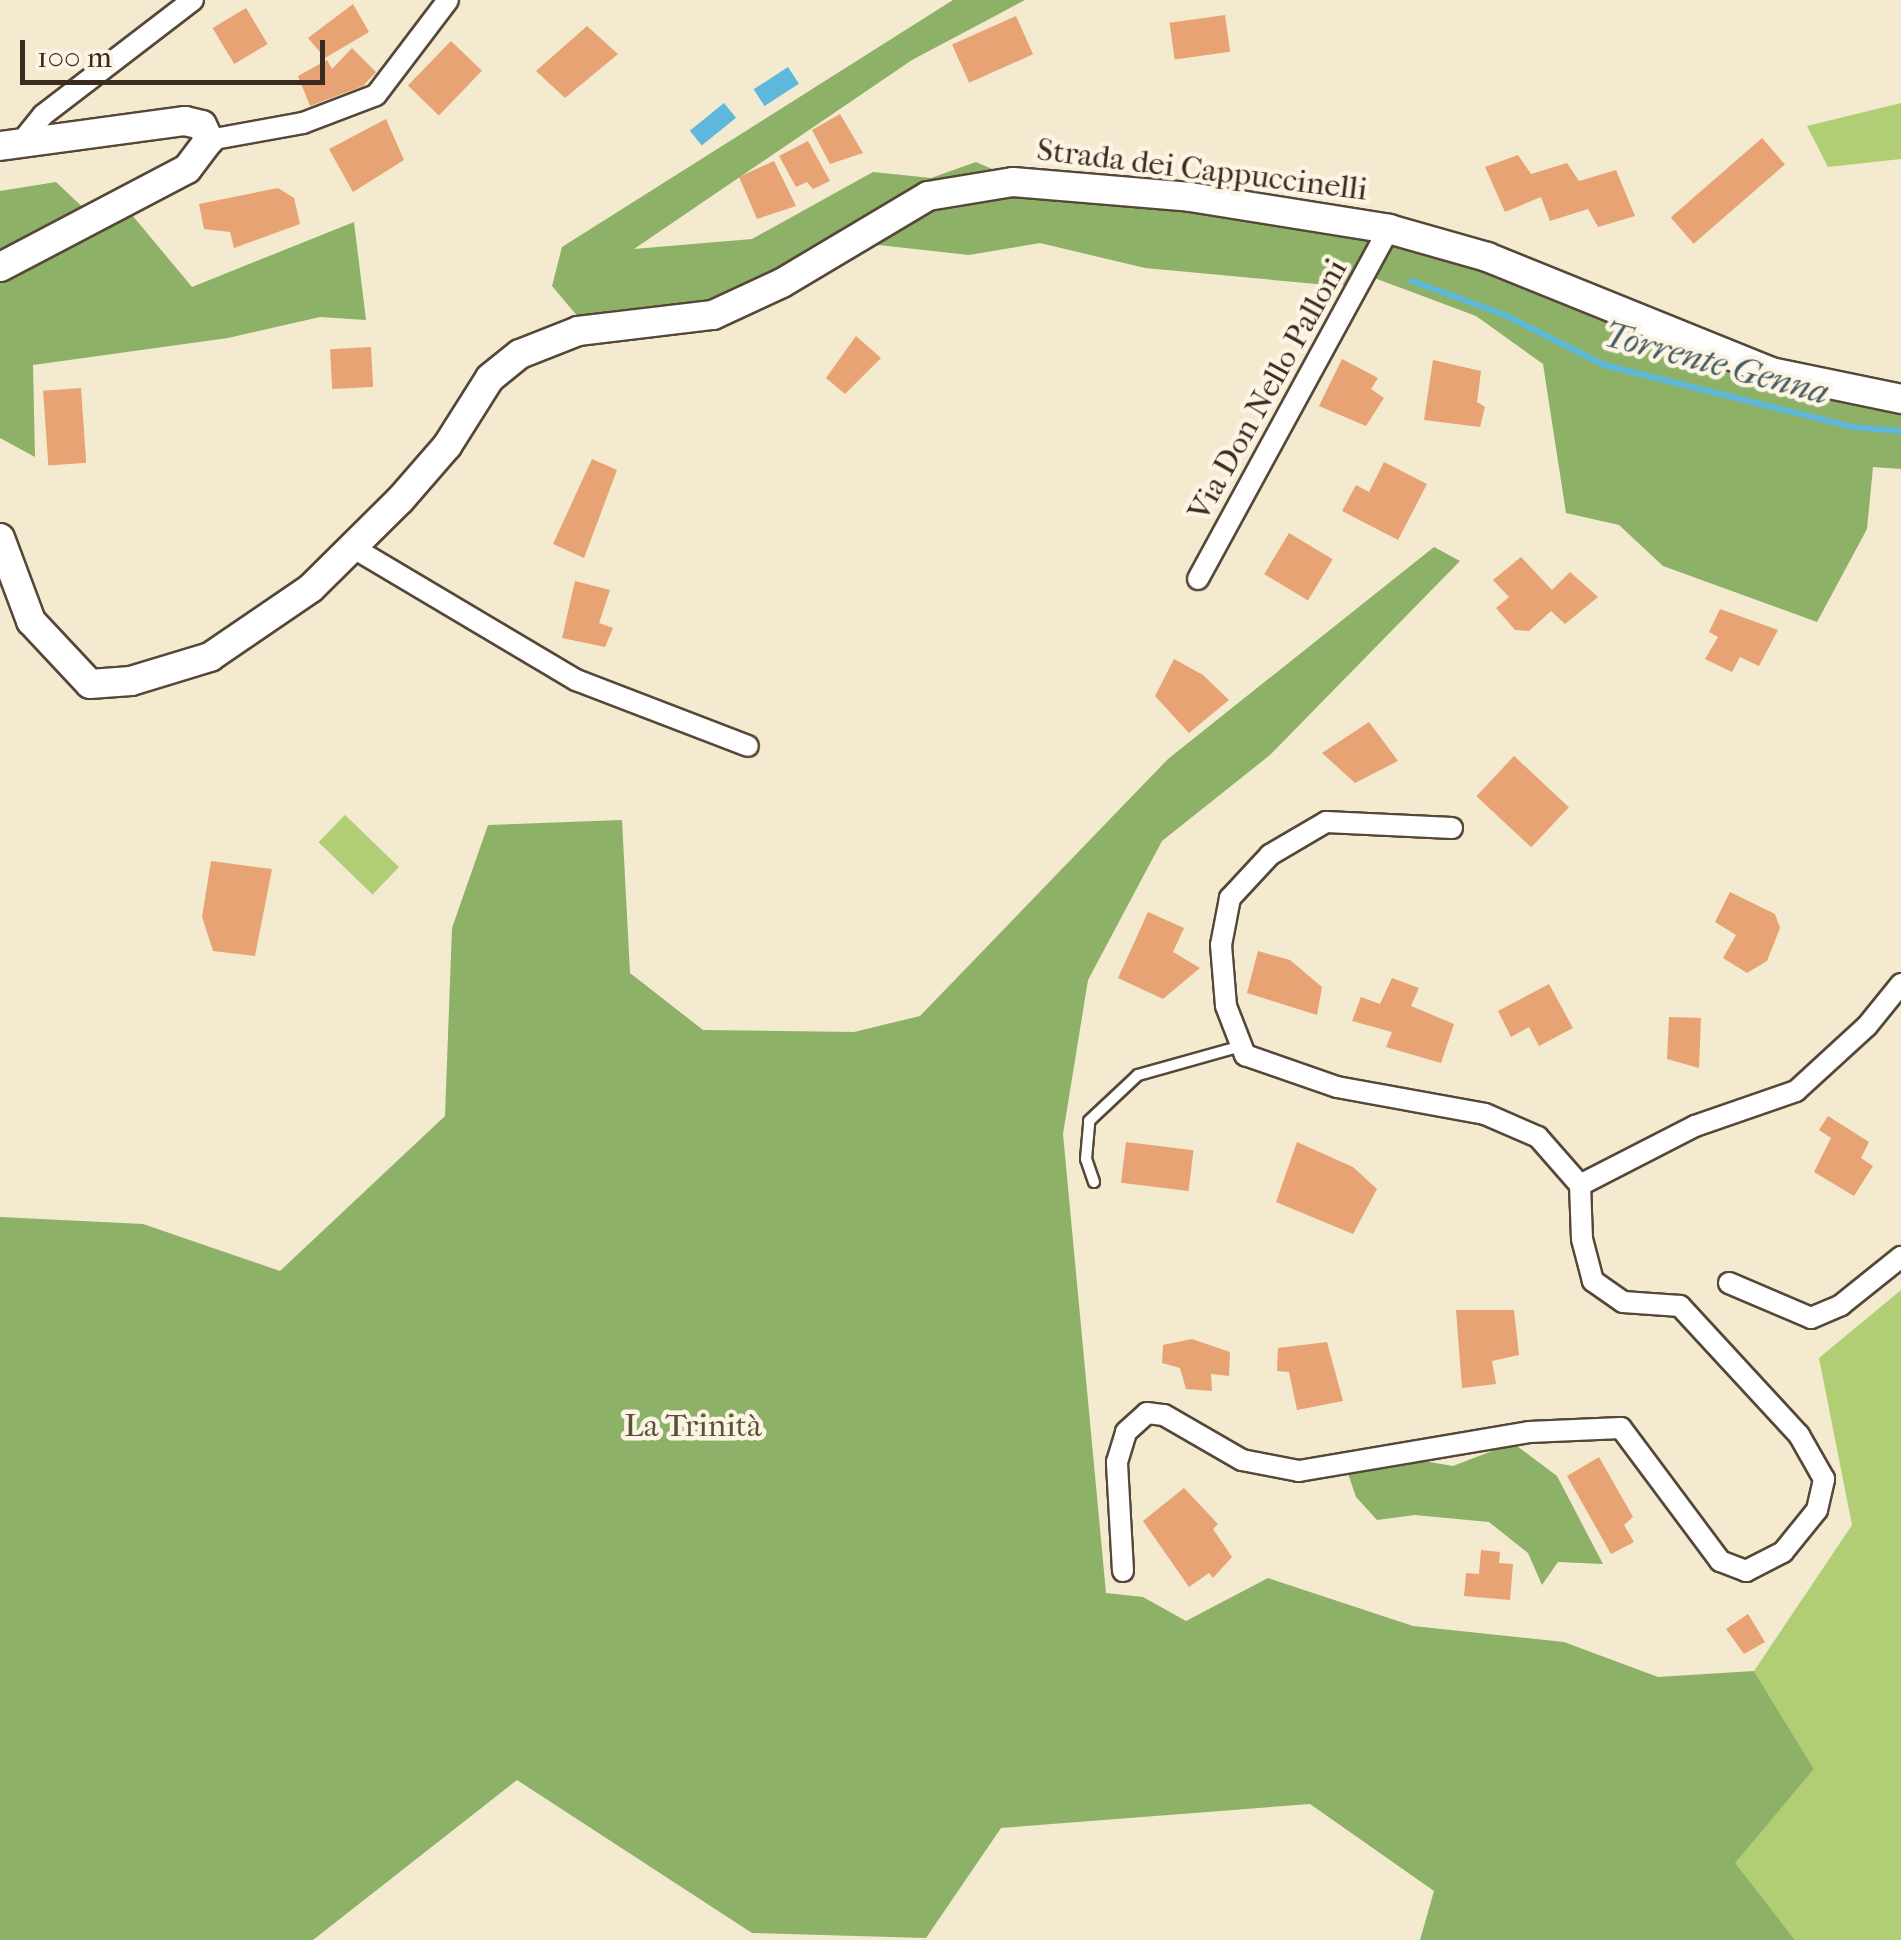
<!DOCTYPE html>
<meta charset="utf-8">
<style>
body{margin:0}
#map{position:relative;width:1901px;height:1940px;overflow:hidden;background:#f3ead0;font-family:"IM FELL French Canon",serif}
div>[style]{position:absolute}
.green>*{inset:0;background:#b2ce74;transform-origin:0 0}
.forest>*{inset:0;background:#8db166}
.water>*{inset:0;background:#5eb8dc;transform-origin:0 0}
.stream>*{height:6px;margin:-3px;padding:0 3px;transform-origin:3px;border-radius:3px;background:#5eb8dc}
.building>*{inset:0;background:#e7a374;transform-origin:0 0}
.roads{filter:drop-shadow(2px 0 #574739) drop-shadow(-2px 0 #574739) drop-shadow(0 2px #574739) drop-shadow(0 -2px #574739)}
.lane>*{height:10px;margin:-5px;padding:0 5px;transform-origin:5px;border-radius:5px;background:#fff}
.street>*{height:20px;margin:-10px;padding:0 10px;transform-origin:10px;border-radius:10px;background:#fff}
.secondary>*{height:28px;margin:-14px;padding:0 14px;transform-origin:14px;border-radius:14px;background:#fff}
span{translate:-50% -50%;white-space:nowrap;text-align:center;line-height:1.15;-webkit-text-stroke:9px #fcf5e5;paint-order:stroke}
.street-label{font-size:32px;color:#3b2a1e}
.park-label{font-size:32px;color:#595334}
.water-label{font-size:35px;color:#475c60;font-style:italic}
.scale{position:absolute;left:20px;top:40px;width:305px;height:45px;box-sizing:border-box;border:5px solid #3b2a1e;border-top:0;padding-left:12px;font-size:30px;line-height:35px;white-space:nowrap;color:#3b2a1e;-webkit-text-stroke:8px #fcf5e5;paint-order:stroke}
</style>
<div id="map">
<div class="green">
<div style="clip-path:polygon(1901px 103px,1901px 159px,1828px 167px,1807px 126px)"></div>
<div style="left:345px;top:815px;width:75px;height:38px;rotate:44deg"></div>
<div style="clip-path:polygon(1901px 1290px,1901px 1940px,1795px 1940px,1734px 1863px,1814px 1769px,1754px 1671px,1852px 1525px,1819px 1358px)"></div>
</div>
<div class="forest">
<div style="clip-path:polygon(953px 0,1025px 0,912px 60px,634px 249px,752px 239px,873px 172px,931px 178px,976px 162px,1022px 182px,1389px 229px,1715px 351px,1901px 399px,1901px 469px,1873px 467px,1867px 529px,1817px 622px,1663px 566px,1619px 525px,1566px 513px,1543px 364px,1476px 316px,1377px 279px,1338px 286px,1145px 268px,1040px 243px,969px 255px,851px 242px,713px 315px,579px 318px,552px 286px,562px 247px)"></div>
<div style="clip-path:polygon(56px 182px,94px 218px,122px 203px,192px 287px,354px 222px,366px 320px,320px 317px,228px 338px,33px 365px,35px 457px,0 438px,0 191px)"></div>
<div style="clip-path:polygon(1434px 547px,1460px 561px,1270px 755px,1162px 841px,1088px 980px,1063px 1134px,1106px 1593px,1143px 1597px,1186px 1621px,1268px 1578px,1413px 1626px,1564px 1642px,1658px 1677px,1754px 1671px,1814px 1769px,1735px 1863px,1795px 1940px,1420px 1940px,1434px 1891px,1310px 1804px,1001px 1828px,926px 1938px,752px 1933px,517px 1780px,313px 1940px,0 1940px,0 1217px,143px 1224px,280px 1271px,445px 1116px,452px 928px,488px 825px,622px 820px,630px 973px,703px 1030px,854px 1032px,920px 1016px,1168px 759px)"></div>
<div style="clip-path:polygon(1513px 1443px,1557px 1476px,1603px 1564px,1558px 1562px,1542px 1585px,1528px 1553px,1489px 1522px,1415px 1515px,1377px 1520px,1356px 1497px,1345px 1465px,1400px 1457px,1453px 1466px)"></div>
</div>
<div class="water">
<div style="left:788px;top:67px;width:20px;height:41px;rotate:57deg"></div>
<div style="left:724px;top:103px;width:19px;height:44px;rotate:51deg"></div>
</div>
<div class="stream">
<div style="left:1412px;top:281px;width:99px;rotate:20.1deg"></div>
<div style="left:1505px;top:315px;width:111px;rotate:26.8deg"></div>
<div style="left:1604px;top:365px;width:257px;rotate:14deg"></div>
<div style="left:1853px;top:427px;width:48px;rotate:4.8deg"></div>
</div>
<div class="building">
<div style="clip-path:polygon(353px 4px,369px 32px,325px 58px,308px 38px)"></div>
<div style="left:246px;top:8px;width:42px;height:39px;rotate:59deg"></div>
<div style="left:1225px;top:15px;width:37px;height:56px;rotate:82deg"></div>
<div style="left:1016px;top:16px;width:42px;height:70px;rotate:66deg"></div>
<div style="clip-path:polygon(587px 26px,618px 54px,565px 98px,536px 71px)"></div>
<div style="left:451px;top:41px;width:43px;height:62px;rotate:44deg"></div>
<div style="clip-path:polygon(352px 48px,376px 72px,363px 86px,310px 106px,298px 76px,327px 60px,332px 69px)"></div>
<div style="clip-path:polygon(840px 114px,863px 153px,830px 164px,812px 130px)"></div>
<div style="clip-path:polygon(386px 119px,404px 160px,353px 192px,329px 149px)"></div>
<div style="left:1762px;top:138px;width:35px;height:121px;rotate:49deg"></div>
<div style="clip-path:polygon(808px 141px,830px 181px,813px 189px,807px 182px,796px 187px,779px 156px)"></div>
<div style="clip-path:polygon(1518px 155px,1531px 174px,1567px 163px,1579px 181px,1616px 170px,1635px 216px,1598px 227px,1588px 209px,1550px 221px,1541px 197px,1505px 212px,1485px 167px)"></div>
<div style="clip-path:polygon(774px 161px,796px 206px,757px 219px,739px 177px)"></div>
<div style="clip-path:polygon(278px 188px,294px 198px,300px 224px,234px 248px,230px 232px,204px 229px,199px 204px)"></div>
<div style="clip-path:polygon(856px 336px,881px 358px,845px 394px,826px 378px)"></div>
<div style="left:371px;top:347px;width:40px;height:41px;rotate:87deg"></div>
<div style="clip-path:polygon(1342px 359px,1378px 378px,1371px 389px,1384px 398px,1366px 426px,1319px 406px)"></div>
<div style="clip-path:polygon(1433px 360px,1481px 371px,1477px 402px,1485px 407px,1480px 427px,1424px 420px)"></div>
<div style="left:81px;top:388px;width:75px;height:38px;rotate:86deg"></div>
<div style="clip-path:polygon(592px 459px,617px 470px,584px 558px,553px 544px)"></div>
<div style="clip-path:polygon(1384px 462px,1427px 484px,1398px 540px,1342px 511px,1356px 485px,1369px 492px)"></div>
<div style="left:1289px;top:533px;width:51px;height:48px;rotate:31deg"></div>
<div style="clip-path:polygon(1521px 557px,1552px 590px,1570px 572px,1598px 597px,1565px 624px,1551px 611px,1529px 631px,1515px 630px,1496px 608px,1509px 597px,1493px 580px)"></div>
<div style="clip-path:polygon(575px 581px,610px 590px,599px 623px,613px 628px,605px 647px,562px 638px)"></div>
<div style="clip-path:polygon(1720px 609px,1778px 630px,1759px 666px,1740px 657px,1732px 672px,1705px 659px,1718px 637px,1709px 632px)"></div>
<div style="clip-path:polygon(1174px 659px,1203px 675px,1229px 700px,1189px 733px,1155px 696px)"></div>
<div style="clip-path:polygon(1369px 722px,1398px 761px,1355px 783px,1322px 753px)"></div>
<div style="left:1514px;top:756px;width:75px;height:55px;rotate:43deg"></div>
<div style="clip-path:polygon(211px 861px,272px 869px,255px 956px,213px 951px,202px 917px)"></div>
<div style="clip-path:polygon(1730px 892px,1775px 914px,1780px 928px,1767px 961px,1747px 973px,1723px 958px,1736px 935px,1715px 922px)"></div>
<div style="clip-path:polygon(1148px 912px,1184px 928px,1173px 952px,1200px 968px,1163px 999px,1118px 978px)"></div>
<div style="clip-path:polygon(1258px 951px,1290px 960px,1322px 987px,1317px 1015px,1247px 993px)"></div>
<div style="clip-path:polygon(1392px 978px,1419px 988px,1411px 1006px,1454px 1024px,1441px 1063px,1386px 1047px,1392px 1032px,1352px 1021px,1361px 997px,1380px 1004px)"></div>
<div style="clip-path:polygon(1549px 984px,1573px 1028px,1539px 1046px,1529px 1027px,1511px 1037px,1498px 1011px)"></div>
<div style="clip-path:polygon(1669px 1017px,1701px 1018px,1699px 1068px,1667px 1059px)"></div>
<div style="clip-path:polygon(1828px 1116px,1869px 1142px,1861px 1158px,1873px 1166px,1854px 1196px,1814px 1172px,1831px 1138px,1819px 1130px)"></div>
<div style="left:1126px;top:1142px;width:68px;height:41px;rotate:7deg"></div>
<div style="clip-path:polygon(1297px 1142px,1353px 1167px,1377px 1189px,1353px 1234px,1276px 1202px)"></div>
<div style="clip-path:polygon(1456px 1310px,1514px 1310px,1519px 1355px,1492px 1361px,1496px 1384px,1462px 1388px)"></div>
<div style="clip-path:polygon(1192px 1339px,1230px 1352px,1229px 1376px,1211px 1374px,1212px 1391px,1186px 1389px,1180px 1368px,1162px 1363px,1163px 1345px)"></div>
<div style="clip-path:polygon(1327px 1342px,1343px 1401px,1297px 1410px,1289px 1372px,1277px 1371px,1278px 1348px)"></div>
<div style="clip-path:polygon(1599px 1457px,1633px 1517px,1624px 1525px,1634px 1542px,1611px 1554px,1567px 1476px)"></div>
<div style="clip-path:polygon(1184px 1488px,1218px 1524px,1213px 1529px,1232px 1557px,1213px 1578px,1209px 1573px,1189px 1587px,1143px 1521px)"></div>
<div style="clip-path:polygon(1481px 1550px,1500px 1552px,1499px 1563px,1513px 1564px,1510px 1600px,1464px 1596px,1466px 1573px,1479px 1574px)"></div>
<div style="clip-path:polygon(1748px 1614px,1765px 1642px,1744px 1654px,1726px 1629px)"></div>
</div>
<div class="roads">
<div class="lane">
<div style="left:1094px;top:1182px;width:24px;rotate:-109deg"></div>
<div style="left:1086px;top:1159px;width:38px;rotate:-85deg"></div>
<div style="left:1089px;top:1121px;width:67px;rotate:-43.2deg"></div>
<div style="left:1138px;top:1075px;width:107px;rotate:-15.7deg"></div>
</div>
<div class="street">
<div style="left:209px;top:140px;width:96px;rotate:-10.3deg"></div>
<div style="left:303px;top:123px;width:78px;rotate:-21deg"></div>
<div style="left:376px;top:95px;width:119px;rotate:-52.8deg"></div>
<div style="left:18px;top:146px;width:40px;rotate:-51deg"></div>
<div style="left:43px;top:115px;width:189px;rotate:-37.5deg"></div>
<div style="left:352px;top:547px;width:261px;rotate:30.7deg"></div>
<div style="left:576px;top:680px;width:184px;rotate:21deg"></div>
<div style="left:1198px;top:579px;width:399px;rotate:-61.4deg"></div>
<div style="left:1452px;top:828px;width:126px;rotate:-177.3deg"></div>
<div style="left:1326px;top:822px;width:65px;rotate:149.5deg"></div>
<div style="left:1270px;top:855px;width:59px;rotate:132.9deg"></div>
<div style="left:1230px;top:898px;width:48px;rotate:100.8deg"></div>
<div style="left:1221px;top:945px;width:61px;rotate:85.3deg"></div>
<div style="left:1226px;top:1006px;width:53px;rotate:68.8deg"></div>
<div style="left:1245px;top:1055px;width:97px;rotate:19.2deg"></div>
<div style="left:1337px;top:1087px;width:150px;rotate:10.3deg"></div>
<div style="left:1485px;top:1114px;width:58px;rotate:23.5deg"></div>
<div style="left:1538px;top:1137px;width:64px;rotate:48.8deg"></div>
<div style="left:1729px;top:1283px;width:89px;rotate:23.1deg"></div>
<div style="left:1811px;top:1318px;width:33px;rotate:-23deg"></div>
<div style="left:1841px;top:1305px;width:77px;rotate:-38.7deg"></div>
<div style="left:1123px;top:1571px;width:109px;rotate:-93.2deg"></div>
<div style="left:1117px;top:1462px;width:31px;rotate:-73deg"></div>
<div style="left:1126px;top:1432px;width:28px;rotate:-42deg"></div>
<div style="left:1147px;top:1413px;width:17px;rotate:7deg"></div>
<div style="left:1164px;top:1415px;width:90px;rotate:30deg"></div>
<div style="left:1242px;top:1460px;width:58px;rotate:10.9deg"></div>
<div style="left:1299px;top:1471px;width:233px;rotate:-9.6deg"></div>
<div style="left:1529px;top:1432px;width:92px;rotate:-2.5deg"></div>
<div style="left:1621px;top:1428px;width:166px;rotate:53.3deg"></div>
<div style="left:1720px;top:1561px;width:28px;rotate:21deg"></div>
<div style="left:1746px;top:1571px;width:42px;rotate:-27.2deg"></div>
<div style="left:1783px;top:1552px;width:54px;rotate:-51deg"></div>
<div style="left:1817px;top:1510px;width:32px;rotate:-77deg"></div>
<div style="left:1824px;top:1479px;width:51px;rotate:-119.6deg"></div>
<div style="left:1799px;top:1435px;width:176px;rotate:-132.7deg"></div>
<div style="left:1680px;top:1306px;width:57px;rotate:-176deg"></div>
<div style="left:1623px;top:1302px;width:37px;rotate:-145deg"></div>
<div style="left:1593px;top:1281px;width:43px;rotate:-104.7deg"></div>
<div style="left:1582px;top:1239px;width:54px;rotate:-92.1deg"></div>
<div style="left:1580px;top:1185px;width:129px;rotate:-27.2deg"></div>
<div style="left:1695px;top:1126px;width:107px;rotate:-19.1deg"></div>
<div style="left:1796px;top:1091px;width:96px;rotate:-42.5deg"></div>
<div style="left:1867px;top:1026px;width:54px;rotate:-51deg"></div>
</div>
<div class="secondary">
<div style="left:0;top:146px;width:187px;rotate:-7.7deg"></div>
<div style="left:185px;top:121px;width:17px;rotate:13deg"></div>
<div style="left:202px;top:125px;width:17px;rotate:65deg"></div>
<div style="left:209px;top:140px;width:36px;rotate:127deg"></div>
<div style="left:187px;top:169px;width:211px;rotate:152.3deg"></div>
<div style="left:0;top:538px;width:89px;rotate:69.5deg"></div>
<div style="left:31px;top:621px;width:86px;rotate:46.9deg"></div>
<div style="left:90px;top:684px;width:41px;rotate:-4.2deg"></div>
<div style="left:131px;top:681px;width:83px;rotate:-16.9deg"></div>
<div style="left:210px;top:657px;width:122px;rotate:-34.3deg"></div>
<div style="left:311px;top:588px;width:125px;rotate:-44.7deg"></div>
<div style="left:400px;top:500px;width:72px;rotate:-49deg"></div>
<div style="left:447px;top:446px;width:80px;rotate:-57.7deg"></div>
<div style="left:490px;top:378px;width:38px;rotate:-39deg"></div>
<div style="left:520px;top:354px;width:62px;rotate:-21.6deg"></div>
<div style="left:578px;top:331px;width:136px;rotate:-6.8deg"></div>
<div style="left:713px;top:315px;width:76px;rotate:-24.9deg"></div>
<div style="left:782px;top:283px;width:170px;rotate:-30.8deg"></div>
<div style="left:928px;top:196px;width:86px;rotate:-9.4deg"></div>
<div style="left:1013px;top:182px;width:178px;rotate:4.8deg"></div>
<div style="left:1190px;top:197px;width:202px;rotate:9.1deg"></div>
<div style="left:1389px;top:229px;width:102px;rotate:15.9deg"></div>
<div style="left:1487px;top:257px;width:306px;rotate:22deg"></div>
<div style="left:1771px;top:372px;width:133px;rotate:11.7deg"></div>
</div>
</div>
<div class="street-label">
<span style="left:1202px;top:170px;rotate:7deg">Strada dei Cappuccinelli</span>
<span style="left:1268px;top:390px;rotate:-61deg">Via Don Nello Palloni</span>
</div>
<div class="park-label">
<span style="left:693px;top:1426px">La Trinità</span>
</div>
<div class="water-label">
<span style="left:1716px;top:364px;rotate:15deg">Torrente Genna</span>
</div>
<div class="scale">100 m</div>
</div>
